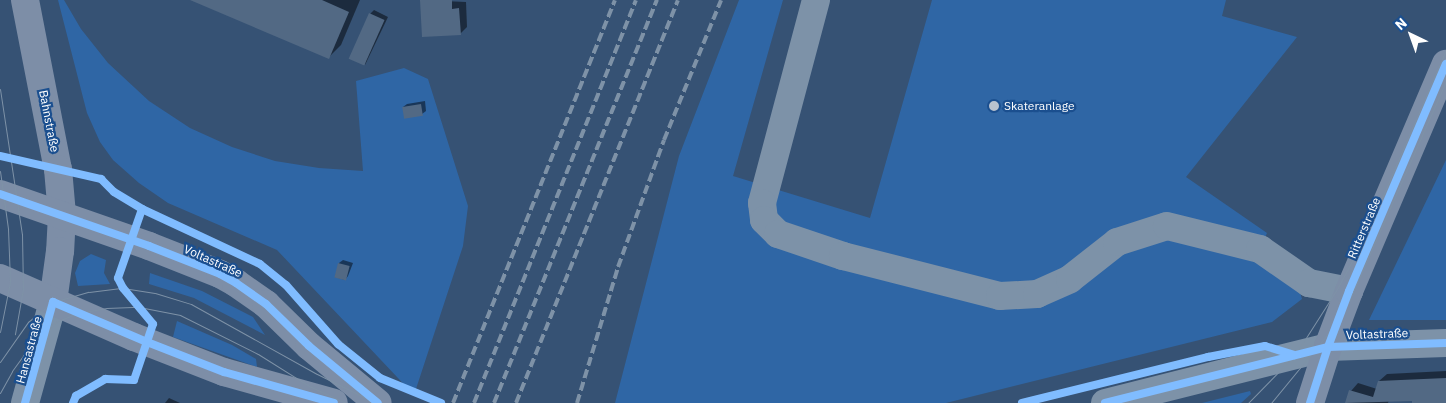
<!DOCTYPE html>
<meta charset="utf-8">
<style>
body{margin:0}
#map{position:relative;width:1446px;height:403px;overflow:hidden;background:#365274;font-family:"IBM Plex Sans",sans-serif}
div>[style]{position:absolute}
.green>*{inset:0;background:#2f66a5}
.shadow>*{inset:0;background:#0007}
.building>*{inset:0;background:#526984;transform-origin:0 0}
.minor>*{height:28px;margin:-14px;padding:0 14px;transform-origin:14px;border-radius:14px;background:#7d92a8}
.major>*{height:28px;margin:-14px;padding:0 14px;transform-origin:14px;border-radius:14px;background:#7d8ea7}
.tram>*{height:1px;margin:-0.5px;padding:0 0.5px;transform-origin:0.5px;border-radius:0.5px;background:#7e92a7}
.rail>*{height:4px;margin-top:-2px;transform-origin:0;background:repeating-linear-gradient(90deg,#7e92a7 0 9px,transparent 0 13px)}
.cycleway>*{height:8px;margin:-4px;padding:0 4px;transform-origin:4px;border-radius:4px;background:#80bcff}
.dots>*{width:14px;height:14px;translate:-50% -50%;box-sizing:border-box;border:2px solid #1b4f8f;border-radius:50%}
span{translate:-50% -50%;white-space:nowrap;text-align:center;line-height:1.15;-webkit-text-stroke:4.5px #1b4f8f;paint-order:stroke}
.poi-label{font-size:12px;color:#fff}
.left{translate:0 -50%;text-align:left}
.street-label{font-size:12px;color:#fff}
.north{position:absolute;left:1386px;top:10px;width:50px;height:50px;-webkit-text-stroke:4px #1b4f8f;paint-order:stroke;rotate:318deg;font-size:14px;font-weight:700;line-height:20px;text-align:center;color:#fff}
.north::after{content:'';display:block;margin:auto;width:18px;height:22px;background:#fff;clip-path:polygon(50% 0,100% 100%,50% 72%,0 100%)}
</style>
<div id="map">
<div class="green">
<div style="clip-path:polygon(58px 0,64px 0,81px 29px,108px 63px,149px 101px,190px 128px,232px 147px,275px 161px,319px 168px,363px 171px,356px 81px,404px 68px,428px 79px,468px 206px,463px 246px,414px 395px,277px 250px,168px 203px,139px 183px,113px 160px,100px 142px,87px 113px)"></div>
<div style="clip-path:polygon(739px 0,783px 0,733px 176px,870px 218px,932px 0,1226px 0,1222px 16px,1297px 37px,1186px 177px,1267px 233px,1260px 249px,1298px 285px,1302px 299px,1272px 322px,946px 403px,615px 403px,679px 156px)"></div>
<div style="clip-path:polygon(1446px 160px,1446px 320px,1369px 320px)"></div>
<div style="clip-path:polygon(91px 254px,106px 260px,104px 273px,110px 284px,78px 286px,75px 273px,80px 261px)"></div>
<div style="clip-path:polygon(150px 273px,202px 291px,253px 317px,265px 335px,194px 298px,149px 284px)"></div>
<div style="clip-path:polygon(177px 321px,232px 345px,256px 359px,257px 367px,173px 337px)"></div>
<div style="clip-path:polygon(1250px 391px,1251px 394px,1241px 403px,1202px 403px)"></div>
</div>
<div class="shadow">
<div style="clip-path:polygon(193px 0,360px 0,341px 45px,329px 57px)"></div>
<div style="clip-path:polygon(421px 0,466px 2px,467px 27px,460px 34px)"></div>
<div style="clip-path:polygon(374px 10px,388px 17px,365px 65px,370px 14px)"></div>
<div style="clip-path:polygon(425px 101px,426px 111px,422px 114px,403px 107px,407px 104px)"></div>
<div style="clip-path:polygon(343px 260px,353px 263px,348px 276px,345px 280px,335px 277px,339px 263px)"></div>
<div style="clip-path:polygon(1446px 371px,1446px 403px,1413px 403px,1413px 399px,1389px 400px,1388px 403px,1347px 403px,1351px 391px,1358px 383px,1377px 389px,1379px 381px,1387px 374px)"></div>
<div style="clip-path:polygon(169px 398px,180px 403px,165px 403px)"></div>
</div>
<div class="building">
<div style="clip-path:polygon(190px 0,322px 0,349px 12px,329px 59px)"></div>
<div style="clip-path:polygon(420px 0,452px 0,452px 9px,459px 8px,461px 35px,422px 37px)"></div>
<div style="left:369px;top:13px;width:17px;height:50px;rotate:24deg"></div>
<div style="left:421px;top:104px;width:12px;height:19px;rotate:81deg"></div>
<div style="left:338px;top:263px;width:12px;height:15px;rotate:14deg"></div>
<div style="clip-path:polygon(1446px 378px,1446px 403px,1412px 403px,1412px 401px,1345px 403px,1349px 390px,1373px 397px,1378px 381px)"></div>
</div>
<div class="minor">
<div style="left:816px;top:0;width:210px;rotate:104.9deg"></div>
<div style="left:762px;top:203px;width:17px;rotate:83deg"></div>
<div style="left:764px;top:220px;width:20px;rotate:45deg"></div>
<div style="left:778px;top:234px;width:69px;rotate:18.7deg"></div>
<div style="left:843px;top:256px;width:162px;rotate:14.3deg"></div>
<div style="left:1000px;top:296px;width:37px;rotate:-3deg"></div>
<div style="left:1037px;top:294px;width:36px;rotate:-24deg"></div>
<div style="left:1070px;top:279px;width:60px;rotate:-38.2deg"></div>
<div style="left:1117px;top:242px;width:52px;rotate:-17.7deg"></div>
<div style="left:1167px;top:226px;width:96px;rotate:13.9deg"></div>
<div style="left:1260px;top:249px;width:60px;rotate:34.8deg"></div>
<div style="left:1309px;top:283px;width:41px;rotate:11.3deg"></div>
<div style="left:25px;top:403px;width:105px;rotate:-74.5deg"></div>
<div style="left:1105px;top:403px;width:230px;rotate:-14.1deg"></div>
<div style="left:1328px;top:347px;width:118px;rotate:-1.9deg"></div>
</div>
<div class="major">
<div style="left:25px;top:0;width:172px;rotate:79deg"></div>
<div style="left:58px;top:169px;width:46px;rotate:85deg"></div>
<div style="left:62px;top:215px;width:36px;rotate:93deg"></div>
<div style="left:60px;top:251px;width:51px;rotate:97.8deg"></div>
<div style="left:0;top:194px;width:158px;rotate:19.2deg"></div>
<div style="left:149px;top:246px;width:76px;rotate:21.5deg"></div>
<div style="left:220px;top:274px;width:18px;rotate:29deg"></div>
<div style="left:236px;top:283px;width:37px;rotate:35deg"></div>
<div style="left:266px;top:304px;width:60px;rotate:44.3deg"></div>
<div style="left:309px;top:346px;width:89px;rotate:39.6deg"></div>
<div style="left:0;top:278px;width:146px;rotate:23.8deg"></div>
<div style="left:134px;top:337px;width:97px;rotate:21.3deg"></div>
<div style="left:224px;top:372px;width:114px;rotate:15.7deg"></div>
<div style="left:1310px;top:403px;width:59px;rotate:-72.2deg"></div>
<div style="left:1328px;top:347px;width:60px;rotate:-69.4deg"></div>
<div style="left:1349px;top:291px;width:247px;rotate:-66.9deg"></div>
</div>
<div class="tram">
<div style="left:0;top:89px;width:147px;rotate:81.4deg"></div>
<div style="left:22px;top:234px;width:55px;rotate:89deg"></div>
<div style="left:23px;top:289px;width:46px;rotate:100.1deg"></div>
<div style="left:0;top:171px;width:59px;rotate:82.1deg"></div>
<div style="left:8px;top:229px;width:53px;rotate:87.8deg"></div>
<div style="left:10px;top:282px;width:51px;rotate:101.3deg"></div>
<div style="left:0;top:362px;width:49px;rotate:-55deg"></div>
<div style="left:28px;top:322px;width:32px;rotate:-39deg"></div>
<div style="left:53px;top:302px;width:37px;rotate:-16deg"></div>
<div style="left:89px;top:292px;width:34px;rotate:-7deg"></div>
<div style="left:123px;top:288px;width:32px;rotate:9deg"></div>
<div style="left:155px;top:293px;width:38px;rotate:17deg"></div>
<div style="left:191px;top:304px;width:144px;rotate:29.1deg"></div>
<div style="left:317px;top:374px;width:66px;rotate:26.2deg"></div>
<div style="left:0;top:393px;width:25px;rotate:-61deg"></div>
<div style="left:12px;top:371px;width:41px;rotate:-54deg"></div>
<div style="left:36px;top:338px;width:28px;rotate:-38deg"></div>
<div style="left:58px;top:321px;width:22px;rotate:-22deg"></div>
<div style="left:78px;top:313px;width:28px;rotate:-10deg"></div>
<div style="left:106px;top:308px;width:33px;rotate:-2deg"></div>
<div style="left:139px;top:307px;width:42px;rotate:11deg"></div>
<div style="left:180px;top:315px;width:87px;rotate:26.6deg"></div>
<div style="left:258px;top:354px;width:60px;rotate:32.1deg"></div>
<div style="left:309px;top:386px;width:41px;rotate:24.7deg"></div>
<div style="left:1248px;top:403px;width:67px;rotate:-45.6deg"></div>
<div style="left:1295px;top:355px;width:78px;rotate:-57.5deg"></div>
<div style="left:1337px;top:289px;width:59px;rotate:-61.7deg"></div>
<div style="left:1365px;top:237px;width:204px;rotate:-66.6deg"></div>
<div style="left:1271px;top:403px;width:87px;rotate:-50.6deg"></div>
<div style="left:1326px;top:336px;width:42px;rotate:-56.7deg"></div>
<div style="left:1349px;top:301px;width:240px;rotate:-66.2deg"></div>
</div>
<div class="rail">
<div style="left:453px;top:403px;width:434px;rotate:-68.1deg"></div>
<div style="left:474px;top:403px;width:434px;rotate:-68.1deg"></div>
<div style="left:494px;top:403px;width:435px;rotate:-68deg"></div>
<div style="left:516px;top:403px;width:434px;rotate:-68.1deg"></div>
<div style="left:577px;top:403px;width:142px;rotate:-73.2deg"></div>
<div style="left:618px;top:267px;width:135px;rotate:-70.1deg"></div>
<div style="left:664px;top:140px;width:151px;rotate:-67.8deg"></div>
</div>
<div class="cycleway">
<div style="left:0;top:156px;width:104px;rotate:12.8deg"></div>
<div style="left:101px;top:179px;width:18px;rotate:45deg"></div>
<div style="left:114px;top:192px;width:33px;rotate:31deg"></div>
<div style="left:142px;top:209px;width:130px;rotate:25deg"></div>
<div style="left:260px;top:264px;width:33px;rotate:39deg"></div>
<div style="left:286px;top:285px;width:79px;rotate:48.6deg"></div>
<div style="left:338px;top:344px;width:54px;rotate:39deg"></div>
<div style="left:380px;top:378px;width:66px;rotate:22.3deg"></div>
<div style="left:0;top:194px;width:158px;rotate:19.2deg"></div>
<div style="left:149px;top:246px;width:76px;rotate:21.5deg"></div>
<div style="left:220px;top:274px;width:18px;rotate:29deg"></div>
<div style="left:236px;top:283px;width:37px;rotate:35deg"></div>
<div style="left:266px;top:304px;width:60px;rotate:44.3deg"></div>
<div style="left:309px;top:346px;width:89px;rotate:39.6deg"></div>
<div style="left:25px;top:403px;width:105px;rotate:-74.5deg"></div>
<div style="left:53px;top:302px;width:102px;rotate:23.1deg"></div>
<div style="left:147px;top:342px;width:83px;rotate:21.3deg"></div>
<div style="left:224px;top:372px;width:114px;rotate:15.7deg"></div>
<div style="left:73px;top:403px;width:8px;rotate:-67deg"></div>
<div style="left:76px;top:396px;width:34px;rotate:-30deg"></div>
<div style="left:105px;top:379px;width:29px;rotate:2deg"></div>
<div style="left:134px;top:380px;width:59px;rotate:-71.3deg"></div>
<div style="left:153px;top:324px;width:47px;rotate:-129.8deg"></div>
<div style="left:123px;top:288px;width:11px;rotate:-117deg"></div>
<div style="left:118px;top:278px;width:73px;rotate:-70.8deg"></div>
<div style="left:1022px;top:403px;width:192px;rotate:-13.9deg"></div>
<div style="left:1208px;top:357px;width:58px;rotate:-10.9deg"></div>
<div style="left:1265px;top:346px;width:31px;rotate:17deg"></div>
<div style="left:1105px;top:403px;width:230px;rotate:-14.1deg"></div>
<div style="left:1328px;top:347px;width:118px;rotate:-1.9deg"></div>
<div style="left:1310px;top:403px;width:59px;rotate:-72.2deg"></div>
<div style="left:1328px;top:347px;width:60px;rotate:-69.4deg"></div>
<div style="left:1349px;top:291px;width:247px;rotate:-66.9deg"></div>
</div>
<div class="dots">
<div style="left:994px;top:106px;background:#b9c2ce"></div>
</div>
<div class="poi-label">
<span class="left" style="left:1004px;top:106px">Skateranlage</span>
</div>
<div class="street-label">
<span style="left:49px;top:121px;rotate:79deg">Bahnstraße</span>
<span style="left:1364px;top:228px;rotate:-67deg">Ritterstraße</span>
<span style="left:213px;top:261px;rotate:24deg">Voltastraße</span>
<span style="left:1377px;top:334px;rotate:-2deg">Voltastraße</span>
<span style="left:29px;top:350px;rotate:-75deg">Hansastraße</span>
</div>
<div class="north">N</div>
</div>
